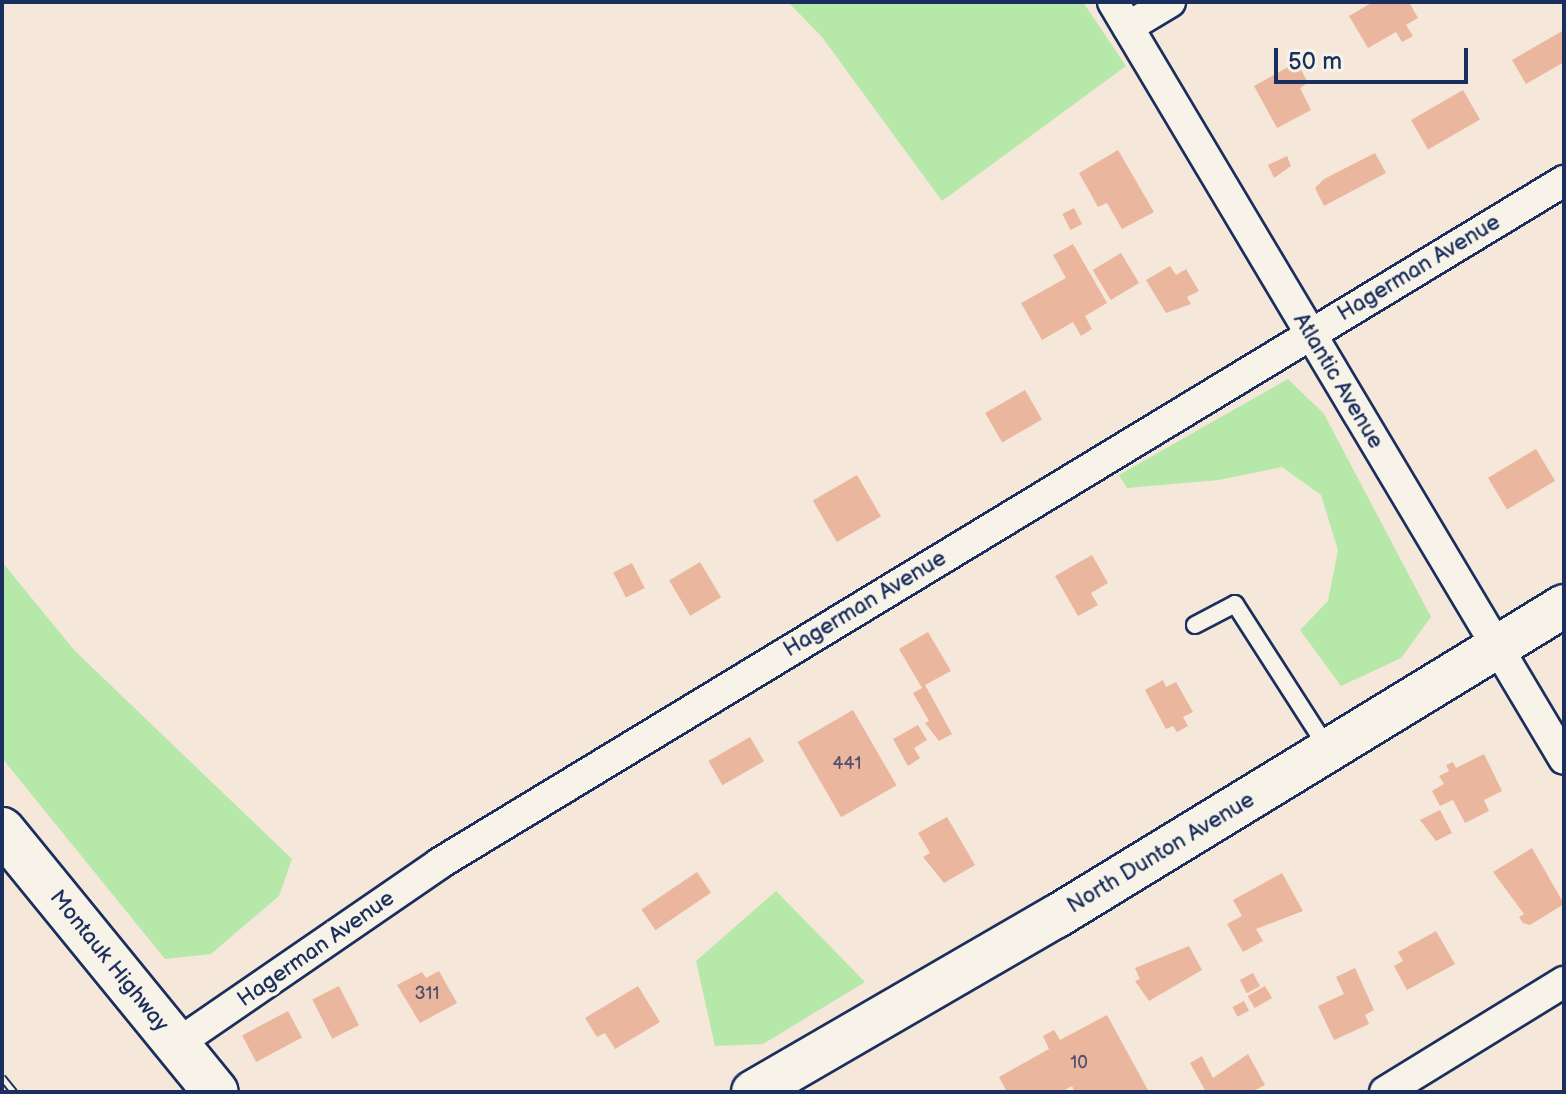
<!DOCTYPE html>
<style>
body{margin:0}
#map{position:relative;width:1566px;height:1094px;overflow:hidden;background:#f5e7d9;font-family:"Balsamiq Sans",sans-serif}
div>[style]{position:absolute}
.green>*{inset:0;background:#b5e8a9}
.building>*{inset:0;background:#ebb69e;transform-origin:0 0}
.roads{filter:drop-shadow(2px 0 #1b2f5e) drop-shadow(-2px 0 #1b2f5e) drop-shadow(0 2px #1b2f5e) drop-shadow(0 -2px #1b2f5e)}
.lane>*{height:16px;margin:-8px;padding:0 8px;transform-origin:8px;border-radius:8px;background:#f7f3e8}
.street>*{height:30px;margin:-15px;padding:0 15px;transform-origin:15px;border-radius:15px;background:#f7f3e8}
.secondary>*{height:42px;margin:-21px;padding:0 21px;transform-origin:21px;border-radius:21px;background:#f7f3e8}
.primary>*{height:44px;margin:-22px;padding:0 22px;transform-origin:22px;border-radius:22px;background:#f7f3e8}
.rail>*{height:9px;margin-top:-4.5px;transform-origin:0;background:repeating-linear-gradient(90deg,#f7f3e8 0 18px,#1b2f5e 0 36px);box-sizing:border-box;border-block:2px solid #1b2f5e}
span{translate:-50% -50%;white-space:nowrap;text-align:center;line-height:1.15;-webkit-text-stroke:8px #f7f3e8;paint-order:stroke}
.number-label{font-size:18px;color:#4f516e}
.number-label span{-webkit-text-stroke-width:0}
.street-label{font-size:22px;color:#1b2f5e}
.frame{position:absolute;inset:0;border:4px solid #1b2f5e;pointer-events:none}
.scale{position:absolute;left:1274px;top:48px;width:194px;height:36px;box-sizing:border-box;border:4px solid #1b2f5e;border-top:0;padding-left:10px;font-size:24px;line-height:28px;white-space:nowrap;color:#1b2f5e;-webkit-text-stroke:6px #f7f3e8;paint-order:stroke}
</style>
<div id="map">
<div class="green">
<div style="clip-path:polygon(788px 2px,1083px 2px,1126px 66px,942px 201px,822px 37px)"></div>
<div style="clip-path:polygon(1288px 379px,1324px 414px,1431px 617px,1401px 658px,1341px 686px,1300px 630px,1328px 601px,1338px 550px,1321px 495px,1282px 467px,1219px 480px,1127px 488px,1119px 475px)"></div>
<div style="clip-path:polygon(2px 562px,75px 651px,292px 859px,279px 896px,211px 954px,165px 959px,2px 758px)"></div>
<div style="clip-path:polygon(776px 891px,865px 982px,763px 1044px,715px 1046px,696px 961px)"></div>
</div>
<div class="building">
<div style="clip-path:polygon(1373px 2px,1409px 2px,1418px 18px,1406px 25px,1413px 36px,1402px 42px,1396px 32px,1368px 48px,1349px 16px)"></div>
<div style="clip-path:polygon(1564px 30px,1564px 62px,1526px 84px,1512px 60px)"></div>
<div style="clip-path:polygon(1297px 62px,1308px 83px,1300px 88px,1311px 110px,1277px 128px,1254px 86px)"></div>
<div style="left:1463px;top:90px;width:34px;height:60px;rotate:60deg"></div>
<div style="clip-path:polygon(1118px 150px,1154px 212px,1122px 229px,1107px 203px,1098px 207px,1079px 173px)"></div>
<div style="clip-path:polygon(1375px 153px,1386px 173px,1324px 206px,1315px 188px,1324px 179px)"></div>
<div style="clip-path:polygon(1287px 156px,1291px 166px,1274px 178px,1268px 165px)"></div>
<div style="left:1074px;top:208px;width:18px;height:13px;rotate:63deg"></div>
<div style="clip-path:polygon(1073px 244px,1107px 303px,1085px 316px,1092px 329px,1081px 336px,1073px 322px,1042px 340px,1021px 303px,1066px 278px,1053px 255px)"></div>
<div style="left:1121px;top:253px;width:35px;height:33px;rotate:59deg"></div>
<div style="clip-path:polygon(1170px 266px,1176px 275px,1186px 269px,1199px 291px,1187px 297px,1191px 304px,1166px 313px,1146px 280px)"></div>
<div style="left:1025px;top:390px;width:34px;height:46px;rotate:60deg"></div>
<div style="left:1536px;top:449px;width:37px;height:56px;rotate:59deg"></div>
<div style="left:857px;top:475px;width:48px;height:51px;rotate:60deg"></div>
<div style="clip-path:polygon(1092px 555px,1108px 583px,1091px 593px,1098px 605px,1078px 616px,1055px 576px)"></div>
<div style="left:700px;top:562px;width:41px;height:36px;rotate:59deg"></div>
<div style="left:632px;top:563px;width:28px;height:21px;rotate:63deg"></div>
<div style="clip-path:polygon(928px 632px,951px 671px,925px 685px,952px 734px,939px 741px,925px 723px,929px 721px,913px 693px,922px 688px,899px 649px)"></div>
<div style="clip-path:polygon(1163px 680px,1166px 687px,1176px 682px,1193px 712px,1183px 717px,1188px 726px,1177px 732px,1173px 726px,1166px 729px,1145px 690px)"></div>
<div style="left:853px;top:710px;width:87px;height:64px;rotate:60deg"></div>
<div style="clip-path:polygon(918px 725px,927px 740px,914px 748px,920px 758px,908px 766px,893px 739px)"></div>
<div style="left:750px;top:737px;width:28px;height:48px;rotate:60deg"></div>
<div style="clip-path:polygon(1484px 754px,1502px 791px,1484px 800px,1489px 811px,1465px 823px,1453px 800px,1440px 806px,1432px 791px,1444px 784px,1439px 776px,1449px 771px,1446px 765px,1453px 762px,1456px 768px)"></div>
<div style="clip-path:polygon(1440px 810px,1452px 833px,1436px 841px,1420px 820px)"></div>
<div style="clip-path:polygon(947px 817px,975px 865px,944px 883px,923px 857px,930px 853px,918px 833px)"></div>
<div style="clip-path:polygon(1532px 848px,1564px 904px,1530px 925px,1523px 923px,1519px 917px,1524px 914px,1493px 872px)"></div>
<div style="left:697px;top:872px;width:25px;height:67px;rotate:56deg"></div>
<div style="clip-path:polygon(1282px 873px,1303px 911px,1256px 929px,1263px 941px,1243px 952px,1227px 924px,1242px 916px,1233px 900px)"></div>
<div style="clip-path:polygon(1436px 931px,1455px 964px,1407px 990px,1394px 966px,1403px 961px,1398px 952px)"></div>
<div style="clip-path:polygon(1189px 946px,1202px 970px,1149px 1001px,1135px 981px,1140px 979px,1135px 968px)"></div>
<div style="clip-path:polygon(1355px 968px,1374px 1010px,1365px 1015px,1369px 1024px,1334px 1040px,1318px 1006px,1344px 994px,1336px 977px)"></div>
<div style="clip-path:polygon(439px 971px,457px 1003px,420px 1023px,397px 985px,422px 972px,426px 978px)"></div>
<div style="left:1253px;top:973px;width:15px;height:15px;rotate:62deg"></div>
<div style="left:339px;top:986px;width:44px;height:30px;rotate:63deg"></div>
<div style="clip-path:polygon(638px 986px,660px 1022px,615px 1049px,605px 1033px,597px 1037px,585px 1018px)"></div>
<div style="left:1265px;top:986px;width:14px;height:20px;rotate:60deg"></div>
<div style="left:1244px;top:1001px;width:11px;height:13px;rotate:63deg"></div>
<div style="left:288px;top:1011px;width:30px;height:52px;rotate:62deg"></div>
<div style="clip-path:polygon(1107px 1015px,1149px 1092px,1075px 1092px,1072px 1086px,1061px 1092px,1007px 1092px,999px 1077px,1049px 1049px,1043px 1036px,1054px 1030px,1060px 1040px)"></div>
<div style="clip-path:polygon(1248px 1054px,1265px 1085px,1251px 1092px,1206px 1092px,1190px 1063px,1202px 1056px,1213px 1078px)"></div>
</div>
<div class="roads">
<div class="lane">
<div style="left:1195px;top:625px;width:45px;rotate:-27.7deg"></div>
<div style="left:1235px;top:604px;width:172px;rotate:57.3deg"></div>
</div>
<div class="street">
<div style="left:1113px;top:2px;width:881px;rotate:59.21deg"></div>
<div style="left:1128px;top:27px;width:49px;rotate:-30.8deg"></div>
<div style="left:177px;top:1044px;width:319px;rotate:-34.5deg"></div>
<div style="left:440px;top:863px;width:1315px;rotate:-31.25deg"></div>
<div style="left:1385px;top:1092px;width:210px;rotate:-31.6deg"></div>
</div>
<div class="secondary">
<div style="left:753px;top:1092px;width:351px;rotate:-30.1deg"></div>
<div style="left:1057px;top:916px;width:594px;rotate:-31.44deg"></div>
</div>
<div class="primary">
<div style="left:2px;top:830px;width:338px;rotate:50.8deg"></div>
</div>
</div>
<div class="rail">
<div style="left:2px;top:1077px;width:19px;rotate:51deg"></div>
</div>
<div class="number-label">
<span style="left:847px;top:764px">441</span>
<span style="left:427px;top:994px">311</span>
<span style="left:1079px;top:1063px">10</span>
</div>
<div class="street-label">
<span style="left:1419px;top:268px;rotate:-31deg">Hagerman Avenue</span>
<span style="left:1338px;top:381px;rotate:59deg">Atlantic Avenue</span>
<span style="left:865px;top:604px;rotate:-31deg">Hagerman Avenue</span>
<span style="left:1161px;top:853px;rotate:-31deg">North Dunton Avenue</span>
<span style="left:316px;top:949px;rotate:-35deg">Hagerman Avenue</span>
<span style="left:109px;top:961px;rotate:51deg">Montauk Highway</span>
</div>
<div class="frame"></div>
<div class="scale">50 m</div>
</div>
